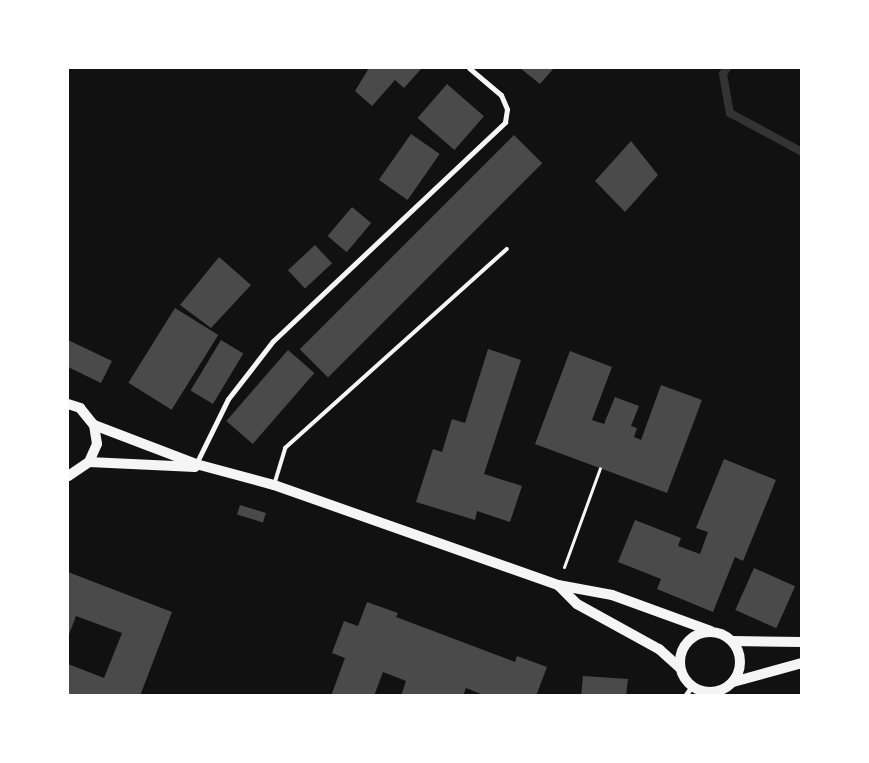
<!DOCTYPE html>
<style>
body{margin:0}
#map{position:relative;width:869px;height:763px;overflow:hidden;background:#111;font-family:Cabin,sans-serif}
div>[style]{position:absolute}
.stream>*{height:8px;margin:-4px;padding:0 4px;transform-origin:4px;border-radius:4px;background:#333}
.building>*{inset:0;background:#4a4a4a;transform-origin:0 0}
.path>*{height:3px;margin:-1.5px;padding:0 1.5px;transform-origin:1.5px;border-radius:1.5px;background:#f5f5f5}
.service>*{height:4px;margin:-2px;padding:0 2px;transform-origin:2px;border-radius:2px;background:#f5f5f5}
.minor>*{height:5px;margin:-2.5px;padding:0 2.5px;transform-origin:2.5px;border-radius:2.5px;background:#f5f5f5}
.secondary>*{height:10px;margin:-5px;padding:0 5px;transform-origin:5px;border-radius:5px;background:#f5f5f5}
.secondary>.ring{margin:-5px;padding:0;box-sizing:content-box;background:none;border:10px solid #f5f5f5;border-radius:50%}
span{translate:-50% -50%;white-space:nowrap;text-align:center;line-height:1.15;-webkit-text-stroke:4px #fff;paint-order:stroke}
.frame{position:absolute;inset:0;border:69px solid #fff;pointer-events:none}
</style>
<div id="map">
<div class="stream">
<div style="left:727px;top:68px;width:7px;rotate:124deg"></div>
<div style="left:723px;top:74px;width:40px;rotate:80deg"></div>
<div style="left:730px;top:113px;width:82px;rotate:28.4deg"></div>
</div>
<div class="building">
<div style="clip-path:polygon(369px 68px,422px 68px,404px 88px,395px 80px,372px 106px,355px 91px)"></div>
<div style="clip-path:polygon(520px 68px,554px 68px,540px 84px)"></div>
<div style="left:447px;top:84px;width:49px;height:45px;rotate:41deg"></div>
<div style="left:411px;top:134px;width:35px;height:56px;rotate:35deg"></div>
<div style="left:514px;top:135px;width:40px;height:303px;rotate:45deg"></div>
<div style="clip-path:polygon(631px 141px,658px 175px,625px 212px,595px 181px)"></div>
<div style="left:352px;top:207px;width:25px;height:38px;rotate:40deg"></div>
<div style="left:315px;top:245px;width:25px;height:37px;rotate:47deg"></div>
<div style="clip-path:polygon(219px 257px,251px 285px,211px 328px,180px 305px)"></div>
<div style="left:175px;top:308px;width:51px;height:88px;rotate:32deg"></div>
<div style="clip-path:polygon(68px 340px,112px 361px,101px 383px,68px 367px)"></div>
<div style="left:221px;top:340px;width:26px;height:59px;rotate:31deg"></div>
<div style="clip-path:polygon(488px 349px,521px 360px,484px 474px,522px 486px,510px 522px,477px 511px,475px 520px,416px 502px,433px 449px,442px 452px,452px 419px,465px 423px)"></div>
<div style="left:288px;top:350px;width:35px;height:94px;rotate:41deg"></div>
<div style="clip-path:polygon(570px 351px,612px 367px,592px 420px,604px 424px,615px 397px,639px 406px,631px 426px,637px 428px,634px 437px,641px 440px,661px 385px,702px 400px,667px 493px,535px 444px)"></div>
<div style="clip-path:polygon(724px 459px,776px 480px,743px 561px,735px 557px,713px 612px,657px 589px,661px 579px,618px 562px,635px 520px,681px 538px,678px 546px,700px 554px,708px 532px,696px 528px)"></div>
<div style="left:240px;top:505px;width:27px;height:10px;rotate:17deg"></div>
<div style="left:754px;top:568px;width:45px;height:46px;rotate:24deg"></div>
<div style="clip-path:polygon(68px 572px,172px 612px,140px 696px,68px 696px,68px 664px,104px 678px,122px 633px,76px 616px,68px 637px)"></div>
<div style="clip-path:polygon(367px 602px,398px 613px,396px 617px,515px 662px,517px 656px,547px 667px,536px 696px,486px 696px,466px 688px,463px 696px,401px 696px,406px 681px,383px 672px,374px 696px,331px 696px,345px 658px,332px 653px,344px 621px,358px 626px)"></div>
<div style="clip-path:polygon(583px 676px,628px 679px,626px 696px,581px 696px)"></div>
</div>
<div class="path">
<div style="left:564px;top:567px;width:105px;rotate:-70deg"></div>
</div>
<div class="service">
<div style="left:274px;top:485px;width:39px;rotate:-73deg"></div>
<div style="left:285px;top:448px;width:298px;rotate:-41.9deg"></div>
</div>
<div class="minor">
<div style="left:196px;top:464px;width:72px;rotate:-63.8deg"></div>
<div style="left:228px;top:399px;width:73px;rotate:-52.2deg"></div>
<div style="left:273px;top:341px;width:319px;rotate:-43.3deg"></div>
<div style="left:505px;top:122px;width:13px;rotate:-81deg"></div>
<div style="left:507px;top:109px;width:15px;rotate:-113deg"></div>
<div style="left:501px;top:95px;width:42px;rotate:-139.8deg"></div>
<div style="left:685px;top:696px;width:12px;rotate:-55deg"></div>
</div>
<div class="secondary">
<div style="left:68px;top:404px;width:13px;rotate:18deg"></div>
<div style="left:80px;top:408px;width:22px;rotate:51deg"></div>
<div style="left:94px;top:425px;width:19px;rotate:81deg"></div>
<div style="left:97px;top:444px;width:20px;rotate:114deg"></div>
<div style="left:89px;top:462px;width:25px;rotate:146deg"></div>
<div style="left:94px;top:425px;width:109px;rotate:20.9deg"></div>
<div style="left:196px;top:464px;width:81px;rotate:15.1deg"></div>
<div style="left:274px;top:485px;width:301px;rotate:19.4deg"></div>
<div style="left:558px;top:585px;width:55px;rotate:10.5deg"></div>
<div style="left:612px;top:595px;width:105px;rotate:20deg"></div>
<div style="left:89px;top:462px;width:106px;rotate:2.7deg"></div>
<div style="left:558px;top:585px;width:27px;rotate:45deg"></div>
<div style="left:577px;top:604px;width:94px;rotate:28.8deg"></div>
<div style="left:659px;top:649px;width:28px;rotate:42deg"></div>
<div class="ring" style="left:680px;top:632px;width:50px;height:50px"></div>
<div style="left:732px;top:641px;width:70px;rotate:0.8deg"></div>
<div style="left:733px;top:682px;width:72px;rotate:-15.4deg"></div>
</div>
<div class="frame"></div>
</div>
